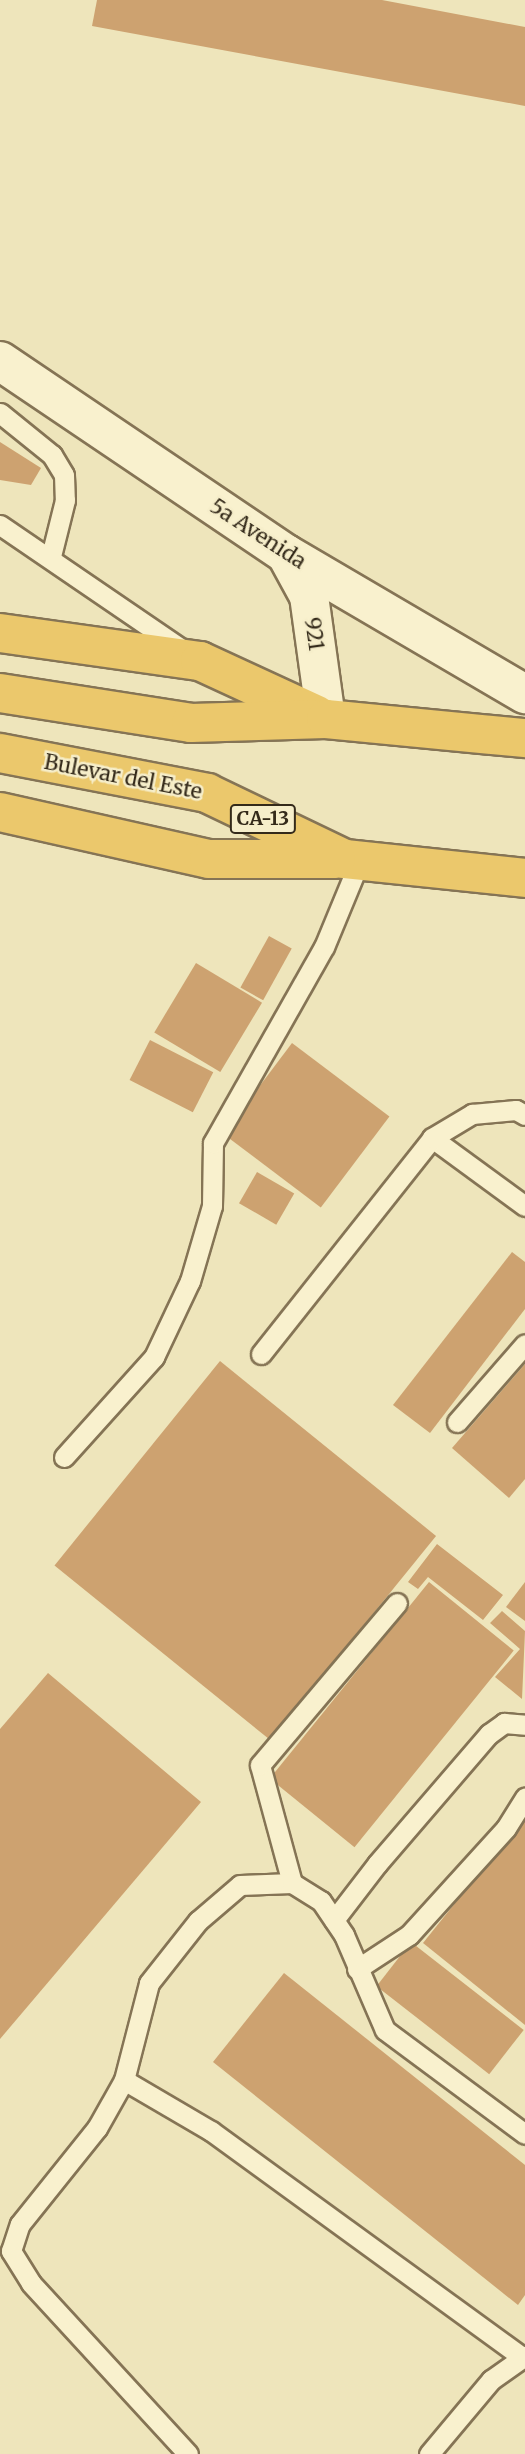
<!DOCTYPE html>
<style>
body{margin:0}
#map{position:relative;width:525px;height:2454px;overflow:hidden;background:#eee5bb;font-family:Merriweather,serif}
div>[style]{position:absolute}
.building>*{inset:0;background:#cda270;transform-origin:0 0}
.roads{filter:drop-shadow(2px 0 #857455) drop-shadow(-2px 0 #857455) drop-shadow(0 2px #857455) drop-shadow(0 -2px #857455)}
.service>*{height:19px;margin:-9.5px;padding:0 9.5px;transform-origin:9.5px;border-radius:9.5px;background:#f9f1ce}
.minor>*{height:38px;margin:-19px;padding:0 19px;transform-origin:19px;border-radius:19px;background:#f9f1ce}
.trunk>*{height:38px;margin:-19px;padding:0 19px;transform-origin:19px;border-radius:19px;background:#ebc86c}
span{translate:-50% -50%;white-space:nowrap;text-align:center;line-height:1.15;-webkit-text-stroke:5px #f6eeca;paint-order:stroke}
.shield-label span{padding:2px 5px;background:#f6eeca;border:2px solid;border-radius:5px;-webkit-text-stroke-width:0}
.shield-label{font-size:19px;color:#342a1a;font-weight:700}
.street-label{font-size:21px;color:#342a1a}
</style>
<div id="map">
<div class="building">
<div style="clip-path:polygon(97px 0,382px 0,525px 27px,525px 106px,92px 26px)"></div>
<div style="clip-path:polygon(0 442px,41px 468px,31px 485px,0 480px)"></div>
<div style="left:269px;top:936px;width:26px;height:59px;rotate:29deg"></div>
<div style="left:196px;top:963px;width:77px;height:81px;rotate:31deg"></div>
<div style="left:150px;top:1040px;width:71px;height:45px;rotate:27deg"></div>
<div style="left:292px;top:1043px;width:122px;height:114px;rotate:37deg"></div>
<div style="left:257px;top:1172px;width:43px;height:36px;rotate:30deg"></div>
<div style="clip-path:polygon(512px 1252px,525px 1262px,525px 1309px,430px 1433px,393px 1405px)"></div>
<div style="left:220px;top:1361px;width:278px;height:263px;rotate:39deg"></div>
<div style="clip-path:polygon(525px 1364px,525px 1479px,509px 1498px,452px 1448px)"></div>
<div style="clip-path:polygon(437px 1544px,503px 1595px,483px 1620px,428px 1577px,418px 1589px,408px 1582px)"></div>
<div style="left:429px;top:1582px;width:109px;height:253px;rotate:39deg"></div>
<div style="clip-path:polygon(525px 1582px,525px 1621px,506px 1607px)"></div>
<div style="clip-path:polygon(502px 1611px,525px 1631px,522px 1699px,495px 1677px,520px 1649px,490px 1623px)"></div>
<div style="clip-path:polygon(48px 1673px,201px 1802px,0 2039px,0 1729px)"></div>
<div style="clip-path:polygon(525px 1816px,525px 2025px,423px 1943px)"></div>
<div style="left:411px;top:1942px;width:143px;height:56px;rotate:38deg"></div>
<div style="clip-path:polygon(284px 1973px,525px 2165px,525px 2295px,518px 2305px,213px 2062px)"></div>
</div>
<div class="roads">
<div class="service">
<div style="left:0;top:413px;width:67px;rotate:38.9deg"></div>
<div style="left:52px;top:455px;width:23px;rotate:59deg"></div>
<div style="left:64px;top:475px;width:25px;rotate:88deg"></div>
<div style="left:65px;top:500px;width:58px;rotate:104deg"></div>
<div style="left:0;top:525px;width:224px;rotate:34.3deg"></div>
<div style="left:432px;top:1138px;width:115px;rotate:36.2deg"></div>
<div style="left:261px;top:1354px;width:275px;rotate:-51.6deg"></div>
<div style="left:432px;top:1138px;width:47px;rotate:-31deg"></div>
<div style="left:472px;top:1114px;width:44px;rotate:-5.2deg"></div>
<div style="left:516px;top:1110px;width:10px;rotate:29deg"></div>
<div style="left:457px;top:1422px;width:103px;rotate:-48.9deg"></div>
<div style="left:64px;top:1457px;width:135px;rotate:-48deg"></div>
<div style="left:154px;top:1357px;width:84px;rotate:-64.7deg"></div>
<div style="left:190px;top:1281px;width:78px;rotate:-73.7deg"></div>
<div style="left:212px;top:1206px;width:63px;rotate:-89.1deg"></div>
<div style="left:213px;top:1143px;width:225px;rotate:-60.5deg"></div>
<div style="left:324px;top:947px;width:94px;rotate:-67.5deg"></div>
<div style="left:292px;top:1883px;width:122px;rotate:-105.2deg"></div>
<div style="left:260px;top:1765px;width:212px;rotate:-49.8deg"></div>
<div style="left:334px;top:1920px;width:71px;rotate:-52.5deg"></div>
<div style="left:377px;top:1864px;width:172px;rotate:-49.3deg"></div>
<div style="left:489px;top:1734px;width:19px;rotate:-36deg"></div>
<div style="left:504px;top:1723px;width:21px;rotate:5deg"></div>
<div style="left:357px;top:1969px;width:62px;rotate:-33.2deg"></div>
<div style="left:409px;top:1935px;width:144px;rotate:-47.8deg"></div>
<div style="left:506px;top:1828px;width:36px;rotate:-58deg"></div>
<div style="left:124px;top:2080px;width:101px;rotate:30.4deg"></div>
<div style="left:211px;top:2131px;width:386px;rotate:36deg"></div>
<div style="left:188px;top:2454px;width:232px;rotate:-132.6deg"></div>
<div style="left:31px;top:2283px;width:38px;rotate:-122deg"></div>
<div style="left:11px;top:2251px;width:28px;rotate:-72deg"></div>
<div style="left:20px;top:2224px;width:123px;rotate:-51.3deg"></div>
<div style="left:97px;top:2128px;width:55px;rotate:-60.6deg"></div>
<div style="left:124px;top:2080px;width:100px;rotate:-75.5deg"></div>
<div style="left:149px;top:1983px;width:79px;rotate:-51.7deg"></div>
<div style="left:198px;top:1921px;width:55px;rotate:-40.6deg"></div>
<div style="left:240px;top:1885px;width:52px;rotate:-2.2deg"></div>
<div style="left:292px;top:1883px;width:34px;rotate:32deg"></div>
<div style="left:321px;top:1901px;width:41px;rotate:55.9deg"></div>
<div style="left:344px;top:1935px;width:103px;rotate:66.7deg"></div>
<div style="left:385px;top:2030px;width:174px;rotate:36.6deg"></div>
<div style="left:429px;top:2454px;width:97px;rotate:-50deg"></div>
<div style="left:491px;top:2380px;width:42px;rotate:-35.2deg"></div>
</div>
<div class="minor">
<div style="left:0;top:361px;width:345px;rotate:34deg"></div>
<div style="left:286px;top:554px;width:277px;rotate:30.4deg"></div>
<div style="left:286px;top:554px;width:48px;rotate:61.3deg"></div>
<div style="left:309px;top:596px;width:124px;rotate:82.1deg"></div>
</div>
<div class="trunk">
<div style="left:0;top:633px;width:202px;rotate:8deg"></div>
<div style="left:200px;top:661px;width:129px;rotate:24.8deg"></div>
<div style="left:0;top:693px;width:193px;rotate:8.9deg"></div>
<div style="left:191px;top:723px;width:135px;rotate:-1.7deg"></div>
<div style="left:326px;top:719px;width:200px;rotate:5.5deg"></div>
<div style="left:0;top:753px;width:211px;rotate:10.9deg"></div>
<div style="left:207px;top:793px;width:153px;rotate:25.6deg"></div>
<div style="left:345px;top:859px;width:181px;rotate:6deg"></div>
<div style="left:0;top:812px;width:214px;rotate:12.7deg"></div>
<div style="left:209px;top:859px;width:127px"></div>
</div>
</div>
<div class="shield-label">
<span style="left:263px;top:819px">CA-13</span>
</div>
<div class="street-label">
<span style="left:258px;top:534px;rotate:33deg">5a Avenida</span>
<span style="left:314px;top:634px;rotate:82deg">921</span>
<span style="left:123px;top:777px;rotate:11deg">Bulevar del Este</span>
</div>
</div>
